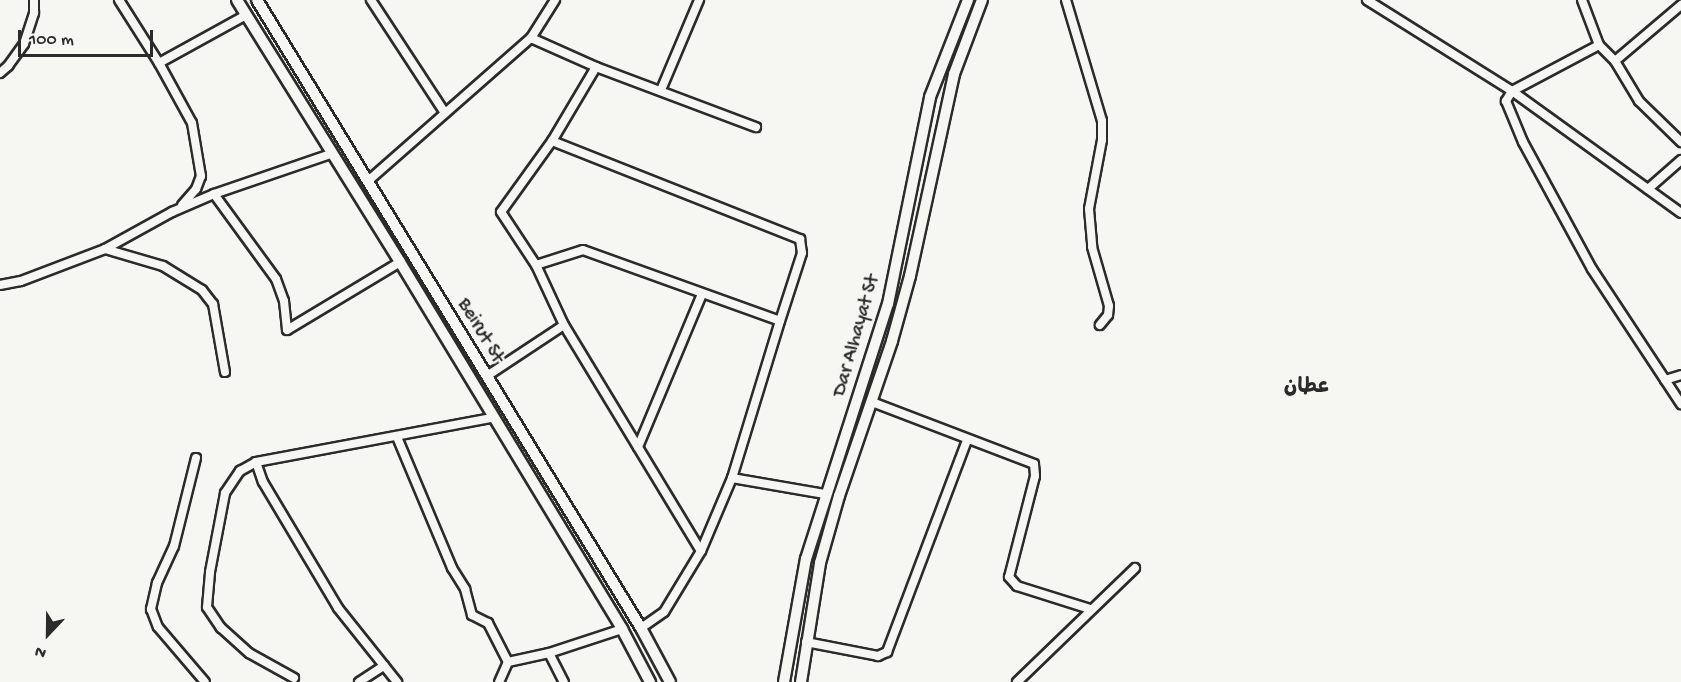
<!DOCTYPE html>
<meta charset="utf-8">
<style>
body{margin:0}
#map{position:relative;width:1681px;height:682px;overflow:hidden;background:#f6f6f2;font-family:"Gochi Hand","Playpen Sans Arabic",sans-serif}
div>[style]{position:absolute}
.roads{filter:drop-shadow(2px 0 #2b2b2b) drop-shadow(-2px 0 #2b2b2b) drop-shadow(0 2px #2b2b2b) drop-shadow(0 -2px #2b2b2b)}
.minor>*{height:8px;margin:-4px;padding:0 4px;transform-origin:4px;border-radius:4px;background:#f6f6f2}
.secondary>*{height:10px;margin:-5px;padding:0 5px;transform-origin:5px;border-radius:5px;background:#f6f6f2}
span{translate:-50% -50%;white-space:nowrap;text-align:center;line-height:1.15;-webkit-text-stroke:5px #f6f6f2;paint-order:stroke}
.street-label{font-size:20px;color:#2b2b2b}
.neighbourhood-label{font-size:21px;color:#2b2b2b;font-weight:700}
.north{position:absolute;left:18px;top:604px;width:60px;height:60px;-webkit-text-stroke:4px #f6f6f2;paint-order:stroke;rotate:202deg;font-size:16px;font-weight:700;line-height:24px;text-align:center;color:#2b2b2b}
.north::after{content:'';display:block;margin:auto;width:21px;height:27px;background:#2b2b2b;clip-path:polygon(50% 0,100% 100%,50% 72%,0 100%)}
.scale{position:absolute;left:18px;top:30px;width:135px;height:27px;box-sizing:border-box;border:3px solid #2b2b2b;border-top:0;padding-left:8px;font-size:18px;line-height:21px;white-space:nowrap;color:#2b2b2b;-webkit-text-stroke:4px #f6f6f2;paint-order:stroke}
</style>
<div id="map">
<div class="roads">
<div class="minor">
<div style="left:119px;top:0;width:75px;rotate:57.6deg"></div>
<div style="left:159px;top:63px;width:68px;rotate:61.2deg"></div>
<div style="left:192px;top:123px;width:54px;rotate:80.4deg"></div>
<div style="left:201px;top:176px;width:14px;rotate:111deg"></div>
<div style="left:196px;top:189px;width:21px;rotate:131deg"></div>
<div style="left:371px;top:0;width:135px;rotate:56.8deg"></div>
<div style="left:1066px;top:0;width:126px;rotate:73.4deg"></div>
<div style="left:1102px;top:121px;width:19px;rotate:90deg"></div>
<div style="left:1102px;top:140px;width:70px;rotate:100.7deg"></div>
<div style="left:1089px;top:209px;width:38px;rotate:85deg"></div>
<div style="left:1092px;top:247px;width:61px;rotate:73.9deg"></div>
<div style="left:1109px;top:306px;width:9px;rotate:96deg"></div>
<div style="left:1108px;top:315px;width:13px;rotate:129deg"></div>
<div style="left:1367px;top:0;width:171px;rotate:32.1deg"></div>
<div style="left:1512px;top:91px;width:208px;rotate:35.8deg"></div>
<div style="left:1582px;top:0;width:48px;rotate:69.3deg"></div>
<div style="left:1599px;top:45px;width:23px;rotate:45deg"></div>
<div style="left:1615px;top:61px;width:47px;rotate:59deg"></div>
<div style="left:1639px;top:101px;width:59px;rotate:44.3deg"></div>
<div style="left:531px;top:38px;width:71px;rotate:24deg"></div>
<div style="left:596px;top:67px;width:171px;rotate:20.6deg"></div>
<div style="left:1599px;top:45px;width:98px;rotate:152.1deg"></div>
<div style="left:1512px;top:91px;width:12px;rotate:121deg"></div>
<div style="left:1506px;top:101px;width:44px;rotate:67.5deg"></div>
<div style="left:1523px;top:142px;width:145px;rotate:61.5deg"></div>
<div style="left:1592px;top:269px;width:162px;rotate:56.6deg"></div>
<div style="left:1615px;top:61px;width:87px;rotate:-40.3deg"></div>
<div style="left:159px;top:63px;width:99px;rotate:-28.9deg"></div>
<div style="left:596px;top:67px;width:86px;rotate:120.7deg"></div>
<div style="left:552px;top:141px;width:87px;rotate:125.7deg"></div>
<div style="left:501px;top:212px;width:64px;rotate:56.6deg"></div>
<div style="left:536px;top:265px;width:66px;rotate:65deg"></div>
<div style="left:564px;top:325px;width:264px;rotate:58.8deg"></div>
<div style="left:0;top:73px;width:11px;rotate:-41deg"></div>
<div style="left:8px;top:66px;width:27px;rotate:-54deg"></div>
<div style="left:24px;top:44px;width:33px;rotate:-72deg"></div>
<div style="left:34px;top:13px;width:13px;rotate:-90deg"></div>
<div style="left:661px;top:90px;width:98px;rotate:-67.1deg"></div>
<div style="left:552px;top:141px;width:267px;rotate:21.6deg"></div>
<div style="left:800px;top:239px;width:14px;rotate:82deg"></div>
<div style="left:802px;top:253px;width:71px;rotate:107.9deg"></div>
<div style="left:368px;top:181px;width:217px;rotate:-41.3deg"></div>
<div style="left:531px;top:38px;width:45px;rotate:-57.7deg"></div>
<div style="left:1648px;top:189px;width:44px;rotate:-41.3deg"></div>
<div style="left:214px;top:194px;width:105px;rotate:53.9deg"></div>
<div style="left:276px;top:279px;width:23px;rotate:70deg"></div>
<div style="left:284px;top:301px;width:29px;rotate:84deg"></div>
<div style="left:287px;top:330px;width:132px;rotate:-31deg"></div>
<div style="left:105px;top:249px;width:60px;rotate:16.3deg"></div>
<div style="left:163px;top:266px;width:46px;rotate:31.6deg"></div>
<div style="left:202px;top:290px;width:18px;rotate:52deg"></div>
<div style="left:213px;top:304px;width:69px;rotate:80deg"></div>
<div style="left:536px;top:265px;width:49px;rotate:-17.7deg"></div>
<div style="left:583px;top:250px;width:209px;rotate:19.8deg"></div>
<div style="left:780px;top:321px;width:164px;rotate:107deg"></div>
<div style="left:732px;top:478px;width:79px;rotate:113deg"></div>
<div style="left:701px;top:551px;width:71px;rotate:121.2deg"></div>
<div style="left:664px;top:612px;width:28px;rotate:145deg"></div>
<div style="left:0;top:285px;width:21px;rotate:-11deg"></div>
<div style="left:21px;top:281px;width:90px;rotate:-20.9deg"></div>
<div style="left:105px;top:249px;width:77px;rotate:-28.9deg"></div>
<div style="left:172px;top:212px;width:46px;rotate:-23.2deg"></div>
<div style="left:214px;top:194px;width:124px;rotate:-18.9deg"></div>
<div style="left:487px;top:376px;width:92px;rotate:-33.5deg"></div>
<div style="left:1665px;top:380px;width:17px;rotate:-17deg"></div>
<div style="left:872px;top:402px;width:173px;rotate:20.9deg"></div>
<div style="left:1034px;top:464px;width:12px;rotate:85deg"></div>
<div style="left:1035px;top:476px;width:104px;rotate:104.4deg"></div>
<div style="left:1009px;top:577px;width:12px;rotate:48deg"></div>
<div style="left:1017px;top:586px;width:77px;rotate:17.5deg"></div>
<div style="left:397px;top:437px;width:142px;rotate:67.2deg"></div>
<div style="left:452px;top:568px;width:25px;rotate:58deg"></div>
<div style="left:465px;top:589px;width:27px;rotate:75deg"></div>
<div style="left:472px;top:615px;width:18px;rotate:27deg"></div>
<div style="left:488px;top:623px;width:44px;rotate:62.9deg"></div>
<div style="left:508px;top:662px;width:22px;rotate:114deg"></div>
<div style="left:638px;top:447px;width:166px;rotate:-67.3deg"></div>
<div style="left:196px;top:458px;width:91px;rotate:104deg"></div>
<div style="left:174px;top:546px;width:41px;rotate:114.7deg"></div>
<div style="left:157px;top:583px;width:27px;rotate:103deg"></div>
<div style="left:151px;top:609px;width:19px;rotate:69deg"></div>
<div style="left:158px;top:627px;width:72px;rotate:49.5deg"></div>
<div style="left:256px;top:462px;width:21px;rotate:71deg"></div>
<div style="left:263px;top:482px;width:147px;rotate:59.2deg"></div>
<div style="left:338px;top:608px;width:95px;rotate:51.4deg"></div>
<div style="left:732px;top:478px;width:94px;rotate:9.8deg"></div>
<div style="left:806px;top:642px;width:73px;rotate:11deg"></div>
<div style="left:878px;top:656px;width:10px;rotate:-24deg"></div>
<div style="left:887px;top:652px;width:227px;rotate:-69.3deg"></div>
<div style="left:549px;top:653px;width:33px;rotate:63deg"></div>
<div style="left:508px;top:662px;width:42px;rotate:-12.4deg"></div>
<div style="left:549px;top:653px;width:77px;rotate:-18.2deg"></div>
<div style="left:294px;top:678px;width:51px;rotate:-150.9deg"></div>
<div style="left:249px;top:653px;width:38px;rotate:-138deg"></div>
<div style="left:221px;top:628px;width:25px;rotate:-124deg"></div>
<div style="left:207px;top:607px;width:35px;rotate:-85deg"></div>
<div style="left:210px;top:572px;width:80px;rotate:-79.2deg"></div>
<div style="left:225px;top:493px;width:27px;rotate:-56deg"></div>
<div style="left:240px;top:471px;width:18px;rotate:-29deg"></div>
<div style="left:256px;top:462px;width:240px;rotate:-10.6deg"></div>
<div style="left:359px;top:682px;width:30px;rotate:-33deg"></div>
<div style="left:1017px;top:682px;width:164px;rotate:-44deg"></div>
</div>
<div class="secondary">
<div style="left:237px;top:0;width:309px;rotate:58.1deg"></div>
<div style="left:400px;top:262px;width:429px;rotate:58.8deg"></div>
<div style="left:622px;top:629px;width:60px;rotate:62.2deg"></div>
<div style="left:257px;top:0;width:736px;rotate:58.56deg"></div>
<div style="left:641px;top:628px;width:61px;rotate:61.8deg"></div>
<div style="left:784px;top:682px;width:125px;rotate:-79.9deg"></div>
<div style="left:806px;top:559px;width:268px;rotate:-72.2deg"></div>
<div style="left:888px;top:304px;width:211px;rotate:-78.5deg"></div>
<div style="left:930px;top:97px;width:104px;rotate:-68.6deg"></div>
<div style="left:801px;top:682px;width:121px;rotate:-80.9deg"></div>
<div style="left:820px;top:563px;width:70px;rotate:-74.2deg"></div>
<div style="left:839px;top:496px;width:164px;rotate:-71.1deg"></div>
<div style="left:892px;top:341px;width:67px;rotate:-74.5deg"></div>
<div style="left:910px;top:276px;width:207px;rotate:-77.7deg"></div>
<div style="left:954px;top:74px;width:79px;rotate:-69.3deg"></div>
</div>
</div>
<div class="street-label">
<span style="left:480px;top:331px;rotate:59deg">Beirut St</span>
<span style="left:857px;top:336px;rotate:-74deg">Dar Alhayat St</span>
</div>
<div class="neighbourhood-label">
<span style="left:1307px;top:389px">عطان</span>
</div>
<div class="north">N</div>
<div class="scale">100 m</div>
</div>
